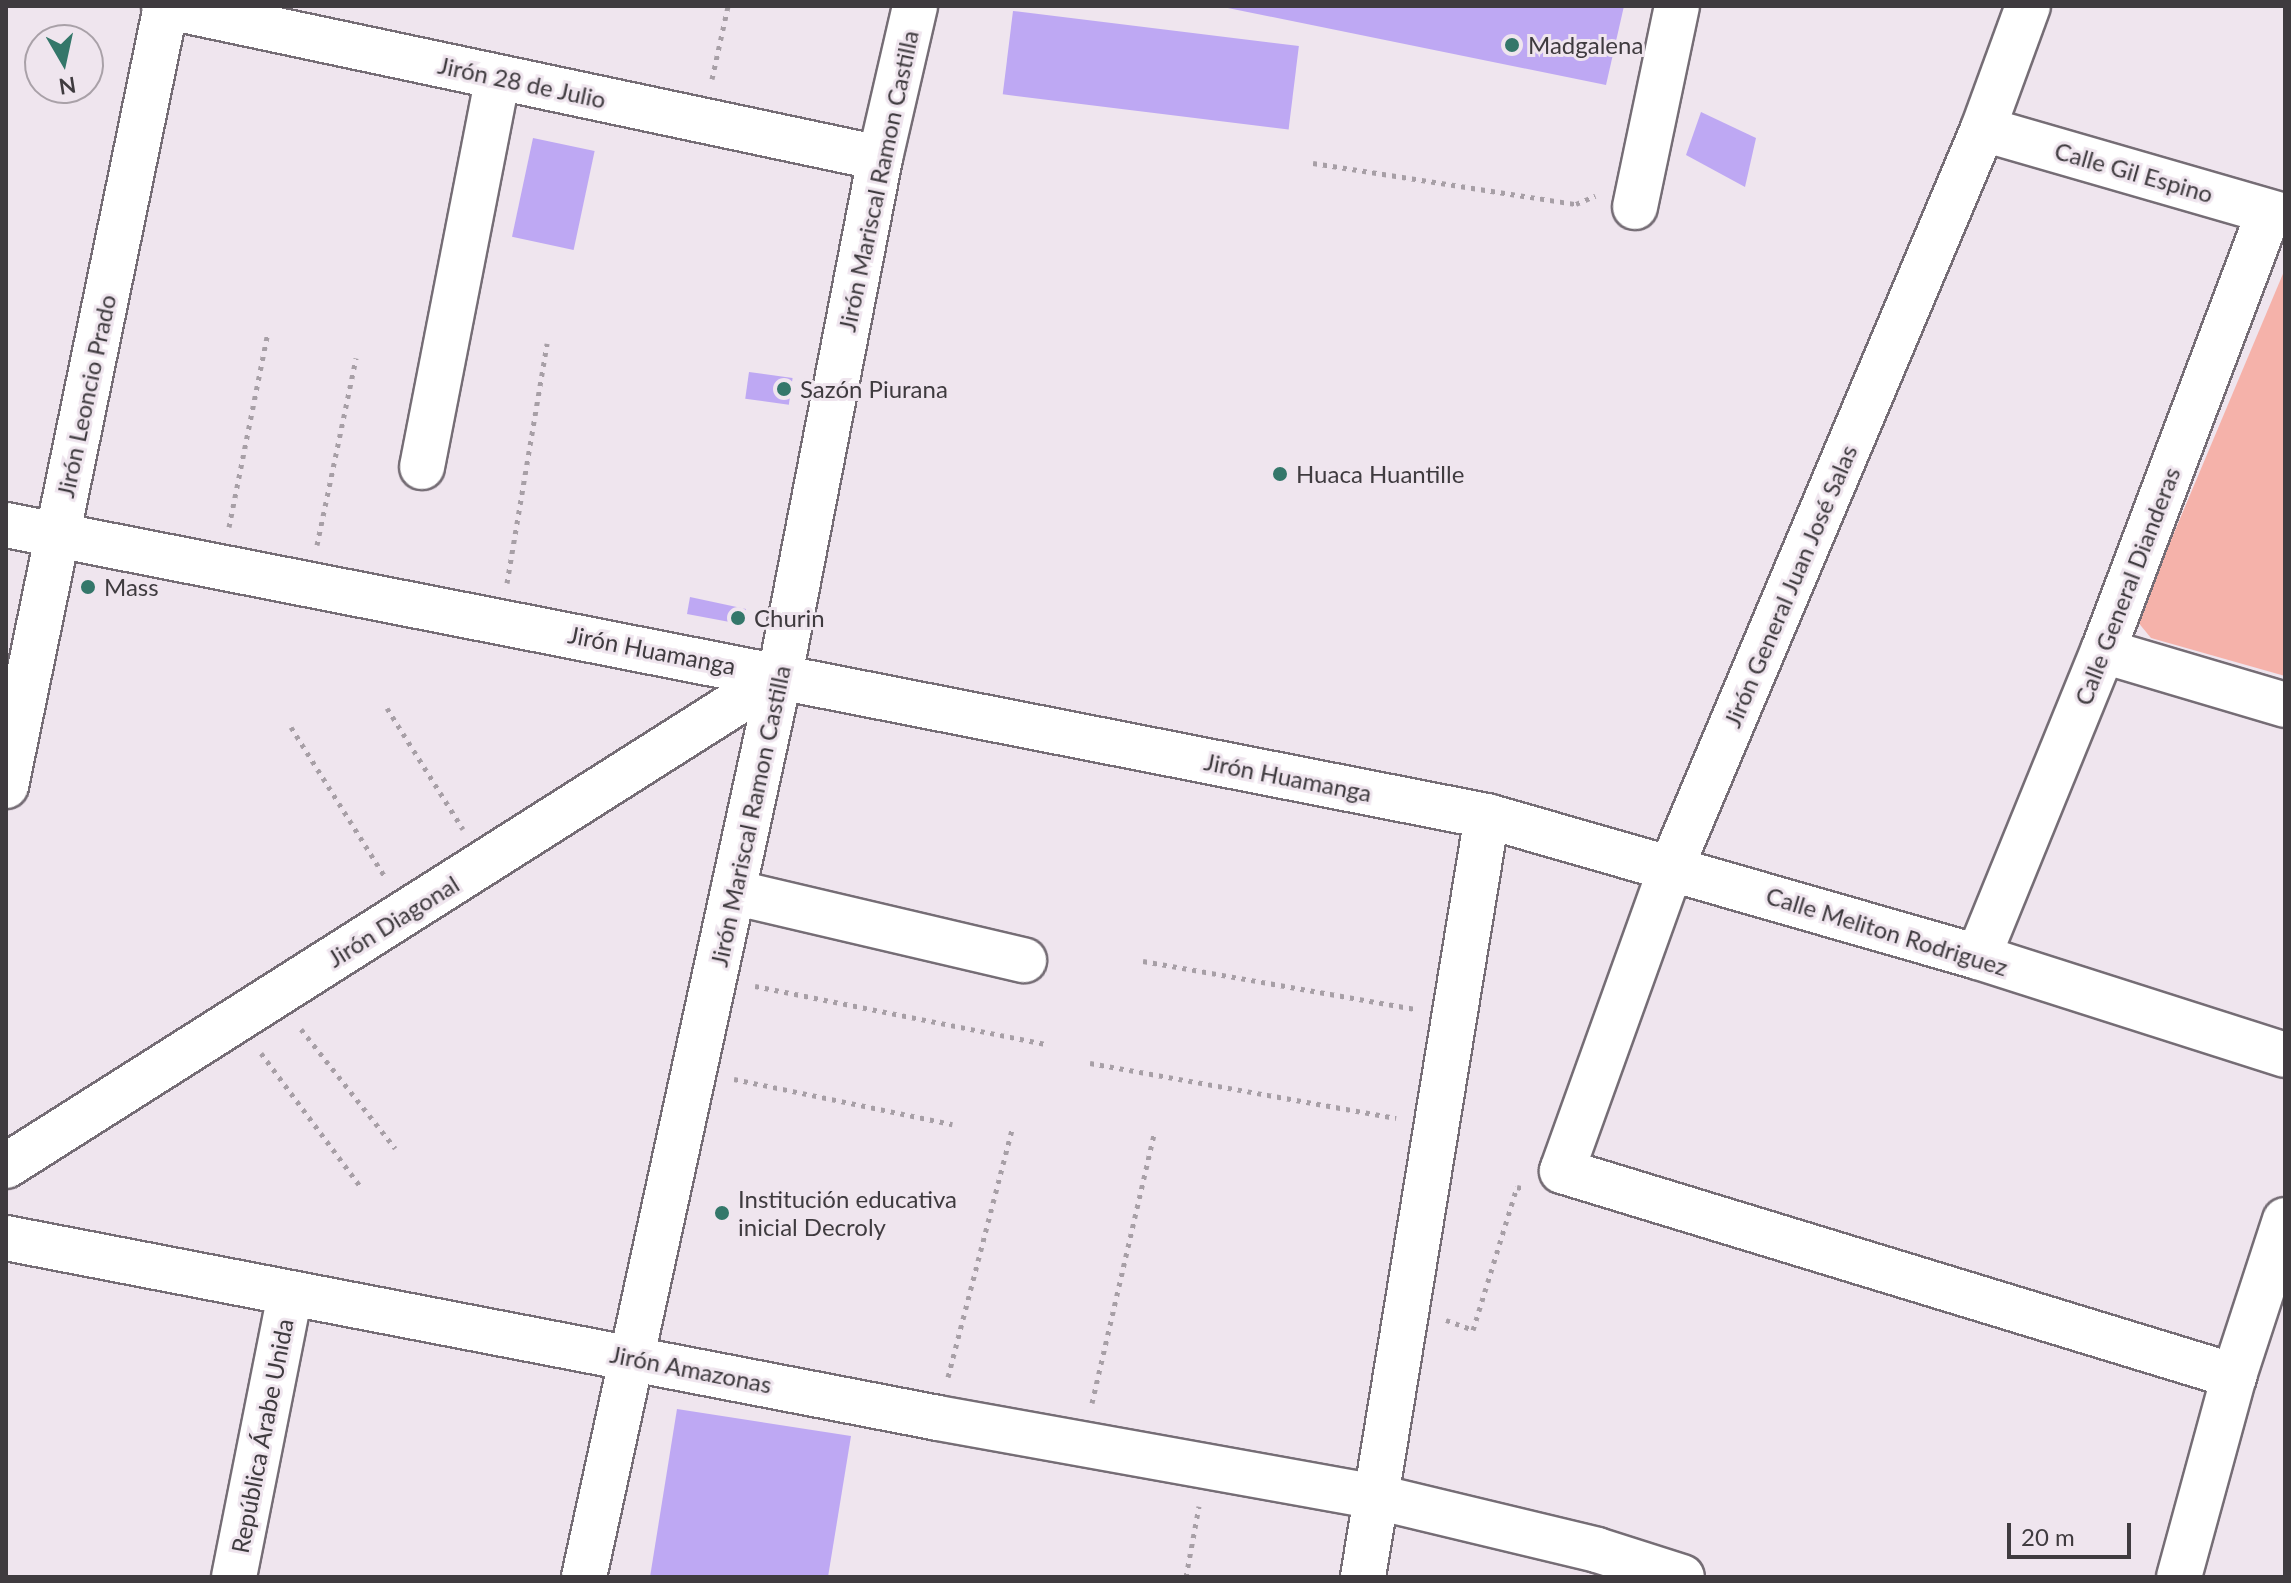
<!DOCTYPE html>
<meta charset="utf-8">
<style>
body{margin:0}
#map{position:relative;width:2291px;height:1583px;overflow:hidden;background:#efe5ee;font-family:Lato,sans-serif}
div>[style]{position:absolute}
.green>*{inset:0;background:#f5b2aa}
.building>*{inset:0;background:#bea8f3;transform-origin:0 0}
.path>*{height:5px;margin-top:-2.5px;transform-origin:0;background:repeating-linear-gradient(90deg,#a79fa6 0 4px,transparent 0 10px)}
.roads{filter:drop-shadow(2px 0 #756d75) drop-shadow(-2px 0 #756d75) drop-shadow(0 2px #756d75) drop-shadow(0 -2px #756d75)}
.minor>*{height:44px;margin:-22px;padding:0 22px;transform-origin:22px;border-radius:22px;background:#fff}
.dots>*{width:22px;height:22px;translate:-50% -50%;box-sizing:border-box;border:4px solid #efe5ee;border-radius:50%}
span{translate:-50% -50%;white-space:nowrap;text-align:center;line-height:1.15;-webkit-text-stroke:6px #efe5ee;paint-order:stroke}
.poi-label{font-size:24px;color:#3f3b3f}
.left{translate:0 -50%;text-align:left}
.street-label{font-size:24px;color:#3f3b3f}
.frame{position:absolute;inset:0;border:8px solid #3f3b3f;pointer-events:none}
.north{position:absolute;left:24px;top:24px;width:80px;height:80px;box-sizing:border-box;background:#efe5ee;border:2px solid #a9a1a8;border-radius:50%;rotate:171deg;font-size:22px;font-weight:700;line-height:32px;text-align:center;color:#3f3b3f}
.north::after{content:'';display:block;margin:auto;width:28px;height:36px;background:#34776a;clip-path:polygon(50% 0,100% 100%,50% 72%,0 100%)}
.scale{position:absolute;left:2007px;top:1523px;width:124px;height:36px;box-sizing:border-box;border:4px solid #3f3b3f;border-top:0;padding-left:10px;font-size:24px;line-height:28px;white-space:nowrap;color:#3f3b3f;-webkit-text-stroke:6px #efe5ee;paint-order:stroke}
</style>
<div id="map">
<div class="green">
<div style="clip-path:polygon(2285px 269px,2285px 676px,2151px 638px,2137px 621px)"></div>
</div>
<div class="building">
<div style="clip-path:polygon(1218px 6px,1624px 6px,1606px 85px)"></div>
<div style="left:1013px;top:11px;width:288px;height:84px;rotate:7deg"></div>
<div style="clip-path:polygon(1701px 112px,1756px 138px,1745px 187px,1686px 155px)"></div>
<div style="left:533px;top:138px;width:63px;height:101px;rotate:12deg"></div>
<div style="left:749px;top:372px;width:44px;height:27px;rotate:8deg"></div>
<div style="clip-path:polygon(690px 597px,746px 609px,743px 619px,735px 623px,687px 614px)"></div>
<div style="clip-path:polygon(677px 1409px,851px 1436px,828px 1577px,650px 1577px)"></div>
</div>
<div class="path">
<div style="left:712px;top:79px;width:75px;rotate:-77.6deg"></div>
<div style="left:1313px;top:163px;width:266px;rotate:8.9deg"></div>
<div style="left:1576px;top:204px;width:21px;rotate:-23deg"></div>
<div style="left:229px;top:527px;width:195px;rotate:-78.7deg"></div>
<div style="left:317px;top:545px;width:191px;rotate:-78.2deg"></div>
<div style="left:507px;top:583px;width:243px;rotate:-80.5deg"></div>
<div style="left:387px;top:708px;width:143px;rotate:57.9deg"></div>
<div style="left:291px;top:727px;width:175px;rotate:57.9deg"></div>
<div style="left:1143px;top:961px;width:275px;rotate:10deg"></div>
<div style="left:755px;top:986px;width:295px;rotate:11.3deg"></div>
<div style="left:301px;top:1029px;width:152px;rotate:51.7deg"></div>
<div style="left:261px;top:1053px;width:167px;rotate:53.3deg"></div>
<div style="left:1090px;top:1063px;width:311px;rotate:10.2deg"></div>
<div style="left:734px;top:1079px;width:223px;rotate:11.7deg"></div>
<div style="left:1446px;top:1320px;width:29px;rotate:20deg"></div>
<div style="left:1473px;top:1330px;width:150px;rotate:-72.9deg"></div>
<div style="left:1517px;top:1187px;width:8px;rotate:14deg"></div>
<div style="left:948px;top:1377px;width:255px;rotate:-75.5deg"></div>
<div style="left:1092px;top:1403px;width:275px;rotate:-77deg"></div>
<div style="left:1186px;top:1577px;width:72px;rotate:-79.6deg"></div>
</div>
<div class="roads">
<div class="minor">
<div style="left:164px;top:6px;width:732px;rotate:11.99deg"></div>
<div style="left:2028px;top:6px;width:131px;rotate:110.1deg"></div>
<div style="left:1983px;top:129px;width:802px;rotate:112.89deg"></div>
<div style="left:1671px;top:868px;width:322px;rotate:109.8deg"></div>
<div style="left:1562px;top:1171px;width:703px;rotate:16.96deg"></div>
<div style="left:1983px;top:129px;width:314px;rotate:16.1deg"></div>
<div style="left:1635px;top:207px;width:205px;rotate:-78.2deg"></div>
<div style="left:422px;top:467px;width:397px;rotate:-79deg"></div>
<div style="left:6px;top:525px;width:1509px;rotate:11.12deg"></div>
<div style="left:1487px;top:816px;width:511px;rotate:16.02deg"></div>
<div style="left:1978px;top:957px;width:322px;rotate:17.7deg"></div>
<div style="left:2103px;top:651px;width:190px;rotate:16.5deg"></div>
<div style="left:6px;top:786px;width:796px;rotate:-78.41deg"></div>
<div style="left:733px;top:892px;width:299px;rotate:13.2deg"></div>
<div style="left:1978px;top:957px;width:331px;rotate:-67.8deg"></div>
<div style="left:2103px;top:651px;width:469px;rotate:-69.3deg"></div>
<div style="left:6px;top:1166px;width:917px;rotate:-32.39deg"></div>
<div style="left:6px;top:1238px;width:949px;rotate:10.93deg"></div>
<div style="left:938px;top:1418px;width:446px;rotate:10.2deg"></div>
<div style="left:1377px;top:1497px;width:226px;rotate:13.5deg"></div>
<div style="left:1597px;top:1550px;width:89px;rotate:17.6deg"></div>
<div style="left:234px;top:1577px;width:288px;rotate:-78.8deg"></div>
<div style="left:584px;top:1577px;width:923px;rotate:-77.74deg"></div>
<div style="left:780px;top:675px;width:527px;rotate:-79.05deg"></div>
<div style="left:880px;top:158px;width:156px;rotate:-77deg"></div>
<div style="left:1363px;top:1577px;width:771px;rotate:-80.75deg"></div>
<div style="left:2179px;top:1577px;width:208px;rotate:-74.7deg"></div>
<div style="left:2234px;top:1376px;width:164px;rotate:-71.9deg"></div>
</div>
</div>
<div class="dots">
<div style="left:1512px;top:45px;background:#34776a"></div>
<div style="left:784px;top:389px;background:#34776a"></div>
<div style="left:1280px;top:474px;background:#34776a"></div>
<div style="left:88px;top:587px;background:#34776a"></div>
<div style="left:738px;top:618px;background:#34776a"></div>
<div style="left:722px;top:1213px;background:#34776a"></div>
</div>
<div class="poi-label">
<span class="left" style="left:1528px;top:45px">Madgalena</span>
<span class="left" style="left:800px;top:389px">Sazón Piurana</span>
<span class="left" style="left:1296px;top:474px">Huaca Huantille</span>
<span class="left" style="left:104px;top:587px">Mass</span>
<span class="left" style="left:754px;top:618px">Churin</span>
<span class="left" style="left:738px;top:1213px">Institución educativa<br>inicial Decroly</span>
</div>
<div class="street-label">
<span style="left:522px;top:82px;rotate:12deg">Jirón 28 de Julio</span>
<span style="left:2134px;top:172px;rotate:16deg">Calle Gil Espino</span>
<span style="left:878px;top:181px;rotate:-78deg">Jirón Mariscal Ramon Castilla</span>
<span style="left:86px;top:396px;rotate:-78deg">Jirón Leoncio Prado</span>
<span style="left:1790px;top:586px;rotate:-67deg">Jirón General Juan José Salas</span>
<span style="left:2127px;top:586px;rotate:-69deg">Calle General Dianderas</span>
<span style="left:652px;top:650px;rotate:11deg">Jirón Huamanga</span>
<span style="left:1288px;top:777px;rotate:11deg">Jirón Huamanga</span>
<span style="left:750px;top:816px;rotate:-78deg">Jirón Mariscal Ramon Castilla</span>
<span style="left:393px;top:921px;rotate:-32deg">Jirón Diagonal</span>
<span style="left:1887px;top:931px;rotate:17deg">Calle Meliton Rodriguez</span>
<span style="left:691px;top:1369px;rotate:11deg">Jirón Amazonas</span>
<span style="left:262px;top:1436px;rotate:-79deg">República Árabe Unida</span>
</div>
<div class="frame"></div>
<div class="north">N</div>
<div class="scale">20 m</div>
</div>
